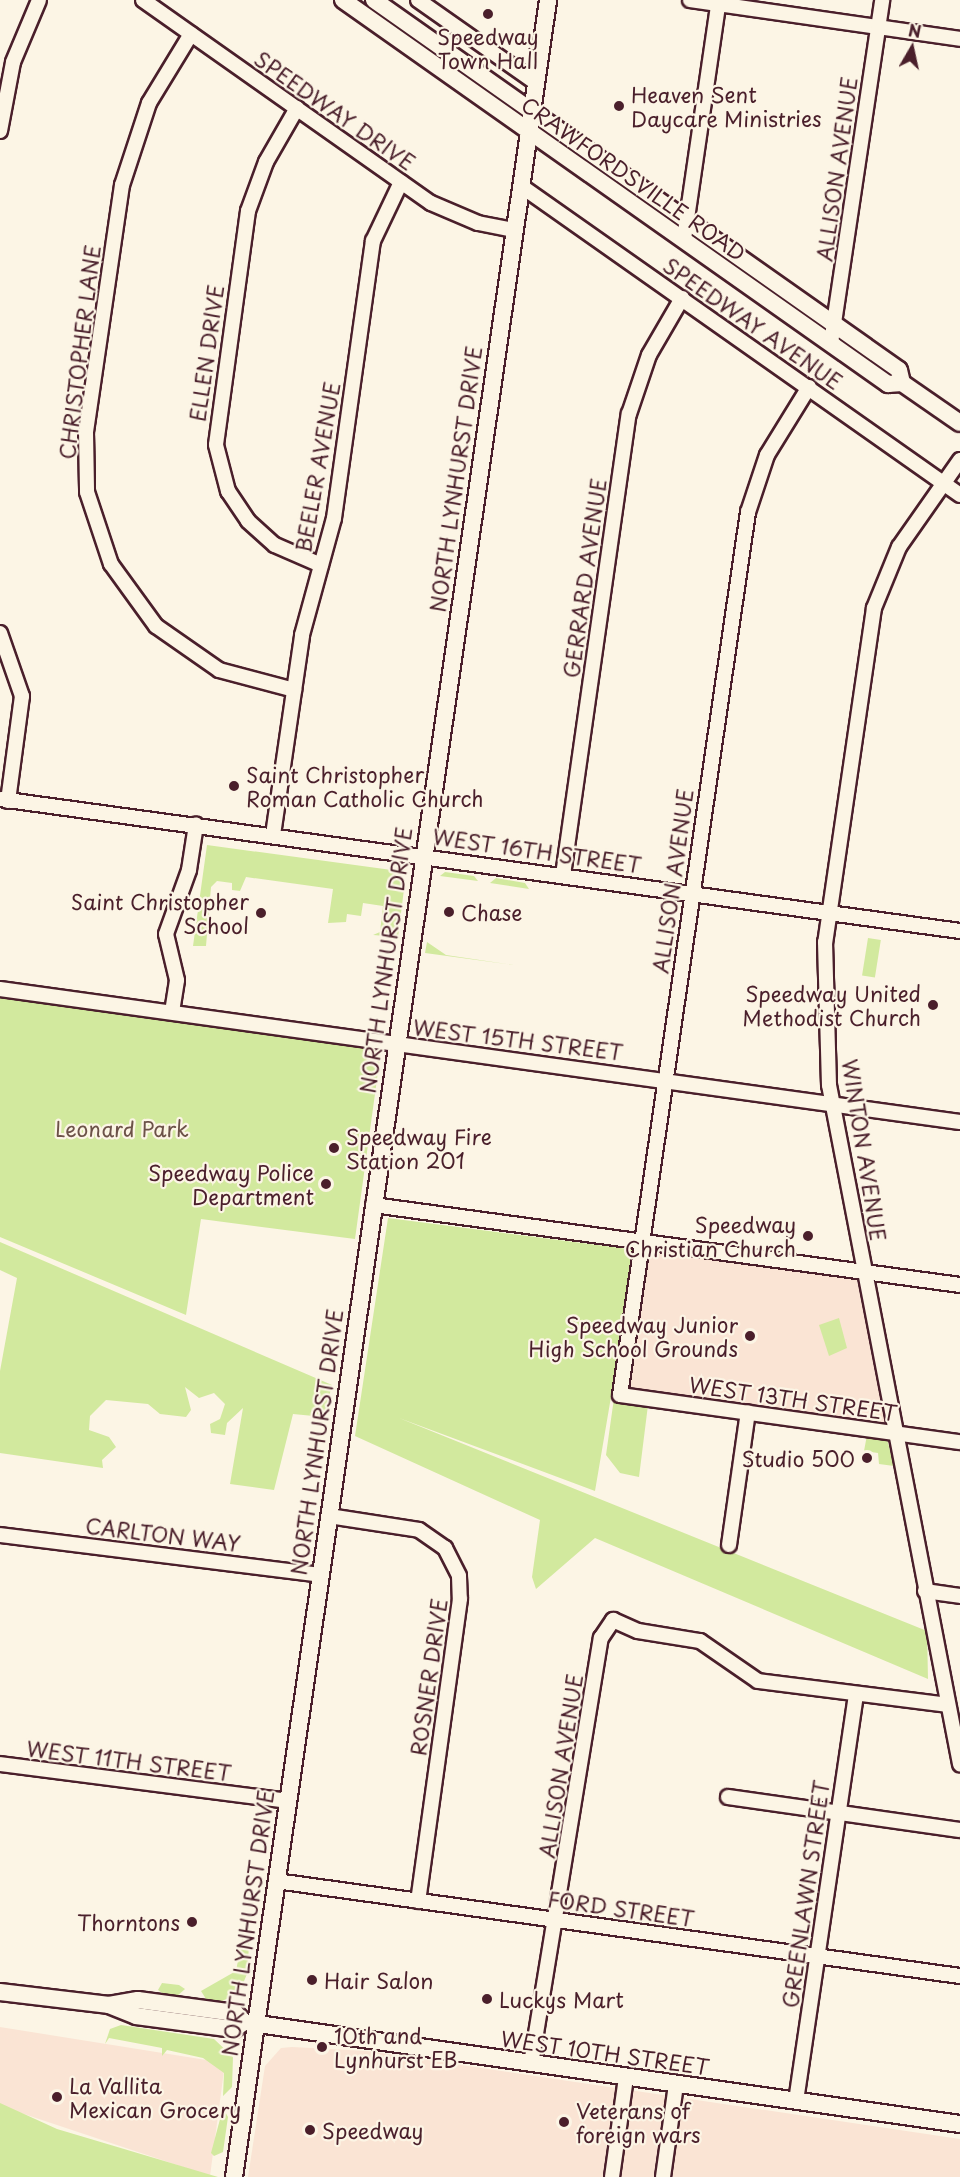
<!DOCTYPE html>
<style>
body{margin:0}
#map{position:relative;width:960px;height:2177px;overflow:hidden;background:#fcf5e5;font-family:"Playpen Sans",sans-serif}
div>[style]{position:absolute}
.built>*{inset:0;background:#fae4d4}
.green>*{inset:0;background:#d2e99e;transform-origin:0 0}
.roads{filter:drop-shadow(2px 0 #4a1f2b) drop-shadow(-2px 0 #4a1f2b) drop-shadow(0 2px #4a1f2b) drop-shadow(0 -2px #4a1f2b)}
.minor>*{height:14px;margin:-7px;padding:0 7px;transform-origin:7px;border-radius:7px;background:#fcf5e5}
.major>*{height:16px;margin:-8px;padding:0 8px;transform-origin:8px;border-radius:8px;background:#fcf5e5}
.dots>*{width:16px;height:16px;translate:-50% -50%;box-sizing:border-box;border:3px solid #fcf5e5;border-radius:50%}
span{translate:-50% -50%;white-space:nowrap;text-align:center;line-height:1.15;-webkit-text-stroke:4.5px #fcf5e5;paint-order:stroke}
.poi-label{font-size:21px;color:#4a1f2b}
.left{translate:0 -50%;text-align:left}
.right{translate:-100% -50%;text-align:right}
.street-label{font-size:21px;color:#4a1f2b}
.park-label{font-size:21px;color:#6c5248}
.north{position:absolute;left:882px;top:18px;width:60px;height:60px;-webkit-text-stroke:4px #fcf5e5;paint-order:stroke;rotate:9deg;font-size:16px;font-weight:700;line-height:24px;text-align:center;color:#4a1f2b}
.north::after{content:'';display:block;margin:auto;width:21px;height:27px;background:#4a1f2b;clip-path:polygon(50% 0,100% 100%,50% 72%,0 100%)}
</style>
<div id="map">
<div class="built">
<div style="clip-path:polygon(644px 1250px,857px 1280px,887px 1424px,625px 1390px)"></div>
<div style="clip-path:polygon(0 2027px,225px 2063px,210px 2176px,0 2106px)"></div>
<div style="clip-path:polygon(292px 2047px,367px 2051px,960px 2139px,960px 2177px,248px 2177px,265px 2066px,281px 2048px)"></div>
</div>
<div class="green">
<div style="clip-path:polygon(207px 845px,399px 871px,404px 889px,398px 937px,373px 935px,380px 932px,383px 906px,363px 903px,361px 916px,347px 914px,346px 922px,328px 923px,333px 889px,246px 877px,240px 891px,232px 890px,232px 883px,217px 881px,211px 887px,206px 946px,193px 946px)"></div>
<div style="clip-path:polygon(445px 872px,474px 876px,478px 881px,440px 876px)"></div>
<div style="clip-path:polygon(496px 878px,525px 883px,529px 889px,490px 883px)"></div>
<div style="left:868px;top:938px;width:13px;height:38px;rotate:9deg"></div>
<div style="clip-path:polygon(427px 942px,446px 955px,514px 965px,425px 953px)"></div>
<div style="clip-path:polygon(0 989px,382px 1043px,355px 1239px,201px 1219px,186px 1315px,0 1237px)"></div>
<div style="clip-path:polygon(388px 1218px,636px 1250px,595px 1491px,399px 1418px,927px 1631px,928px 1679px,595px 1538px,536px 1589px,532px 1577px,540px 1520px,355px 1436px)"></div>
<div style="clip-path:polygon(0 1242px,332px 1385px,324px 1417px,293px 1414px,274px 1490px,230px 1484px,243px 1408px,227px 1423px,225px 1435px,211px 1433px,210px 1424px,220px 1419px,225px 1404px,214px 1393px,199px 1398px,185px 1387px,191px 1410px,186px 1417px,160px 1414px,148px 1404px,106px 1400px,90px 1416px,89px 1430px,109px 1437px,116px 1447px,102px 1460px,103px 1468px,0 1453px,0 1371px,17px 1278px,0 1270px)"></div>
<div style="clip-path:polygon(839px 1318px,847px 1348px,829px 1356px,819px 1325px)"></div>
<div style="clip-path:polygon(614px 1398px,626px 1400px,623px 1405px,648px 1405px,639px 1477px,620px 1473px,606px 1455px)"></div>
<div style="clip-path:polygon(867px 1435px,887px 1439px,894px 1466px,879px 1464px,878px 1453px,864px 1451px)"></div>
<div style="clip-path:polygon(250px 1932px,247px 1974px,239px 1993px,220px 2002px,206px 1999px,201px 1991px,236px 1971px,243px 1934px)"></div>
<div style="clip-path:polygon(162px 1983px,179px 1985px,185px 1989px,176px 1997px,165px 1995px,158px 1990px)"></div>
<div style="clip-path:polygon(121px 2025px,214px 2039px,233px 2057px,232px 2087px,223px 2096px,224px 2073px,203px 2058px,167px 2050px,162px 2056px,162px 2048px,109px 2038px,105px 2044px,110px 2029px)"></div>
<div style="clip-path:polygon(0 2103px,57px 2129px,218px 2177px,0 2177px)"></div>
<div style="clip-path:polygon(223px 2108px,228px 2117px,223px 2152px,214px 2156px,211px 2153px)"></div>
</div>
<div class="roads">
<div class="minor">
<div style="left:143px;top:0;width:352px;rotate:35.2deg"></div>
<div style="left:431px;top:203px;width:51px;rotate:23.1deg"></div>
<div style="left:478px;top:223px;width:37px;rotate:11deg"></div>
<div style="left:418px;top:0;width:144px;rotate:35.1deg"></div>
<div style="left:690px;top:0;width:273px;rotate:8.2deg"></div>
<div style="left:191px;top:34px;width:81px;rotate:121.3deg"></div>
<div style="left:149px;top:103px;width:86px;rotate:108.2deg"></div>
<div style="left:122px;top:185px;width:250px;rotate:98.3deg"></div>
<div style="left:86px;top:432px;width:60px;rotate:89deg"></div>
<div style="left:87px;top:492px;width:76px;rotate:71.6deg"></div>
<div style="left:111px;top:564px;width:77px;rotate:54deg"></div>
<div style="left:156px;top:626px;width:77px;rotate:34.9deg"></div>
<div style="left:219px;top:670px;width:78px;rotate:14.9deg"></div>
<div style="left:297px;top:108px;width:62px;rotate:119.9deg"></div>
<div style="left:266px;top:162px;width:52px;rotate:110.2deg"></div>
<div style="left:248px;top:211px;width:236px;rotate:97.8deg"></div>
<div style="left:216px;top:445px;width:48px;rotate:75.4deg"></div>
<div style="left:228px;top:491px;width:36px;rotate:56deg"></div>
<div style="left:248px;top:521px;width:36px;rotate:42deg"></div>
<div style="left:275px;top:545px;width:50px;rotate:23.5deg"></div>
<div style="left:0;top:131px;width:70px;rotate:-79.3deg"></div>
<div style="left:13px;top:62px;width:67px;rotate:-67.2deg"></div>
<div style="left:521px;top:186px;width:537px;rotate:35.14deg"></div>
<div style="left:684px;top:239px;width:242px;rotate:-81.7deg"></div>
<div style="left:831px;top:343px;width:347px;rotate:-81.5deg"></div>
<div style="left:809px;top:387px;width:80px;rotate:121.7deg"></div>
<div style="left:767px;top:455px;width:60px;rotate:108.4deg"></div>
<div style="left:748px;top:512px;width:892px;rotate:98.25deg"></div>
<div style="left:620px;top:1395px;width:343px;rotate:7.9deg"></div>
<div style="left:960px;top:460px;width:106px;rotate:125deg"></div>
<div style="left:899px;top:547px;width:66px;rotate:112.3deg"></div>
<div style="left:874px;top:608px;width:338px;rotate:98.3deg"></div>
<div style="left:825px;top:942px;width:143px;rotate:88.4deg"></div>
<div style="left:829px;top:1085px;width:692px;rotate:79.08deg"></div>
<div style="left:0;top:633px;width:67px;rotate:70.8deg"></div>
<div style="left:22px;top:696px;width:106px;rotate:97.6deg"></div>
<div style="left:0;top:799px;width:969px;rotate:7.83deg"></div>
<div style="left:273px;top:835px;width:202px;rotate:-81.7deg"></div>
<div style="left:302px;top:635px;width:121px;rotate:-74.7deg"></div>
<div style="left:334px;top:518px;width:280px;rotate:-82deg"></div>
<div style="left:373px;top:241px;width:65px;rotate:-64.6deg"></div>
<div style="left:563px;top:875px;width:466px;rotate:-81.9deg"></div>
<div style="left:629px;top:414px;width:62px;rotate:-71.3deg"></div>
<div style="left:649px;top:355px;width:66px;rotate:-59.9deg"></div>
<div style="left:0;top:989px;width:969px;rotate:7.89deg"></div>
<div style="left:172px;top:1012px;width:32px;rotate:-81deg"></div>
<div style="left:177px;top:980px;width:47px;rotate:-103.4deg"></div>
<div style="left:166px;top:934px;width:68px;rotate:-70.2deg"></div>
<div style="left:189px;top:870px;width:46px;rotate:-81.2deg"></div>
<div style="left:373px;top:1205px;width:592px;rotate:7.76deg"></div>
<div style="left:329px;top:1516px;width:91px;rotate:8.8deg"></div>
<div style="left:419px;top:1530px;width:32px;rotate:35deg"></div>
<div style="left:445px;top:1548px;width:31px;rotate:63deg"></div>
<div style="left:459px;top:1576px;width:23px;rotate:88deg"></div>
<div style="left:460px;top:1599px;width:305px;rotate:97.9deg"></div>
<div style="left:0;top:1535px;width:322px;rotate:7.1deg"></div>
<div style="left:729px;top:1545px;width:134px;rotate:-81.9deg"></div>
<div style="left:925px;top:1591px;width:35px;rotate:8deg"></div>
<div style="left:0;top:1764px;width:290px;rotate:7.3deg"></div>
<div style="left:728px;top:1797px;width:234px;rotate:8.1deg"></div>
<div style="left:276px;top:1881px;width:691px;rotate:7.91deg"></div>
<div style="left:531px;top:2064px;width:432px;rotate:-80.7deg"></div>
<div style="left:601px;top:1638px;width:22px;rotate:-56deg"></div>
<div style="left:613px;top:1620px;width:27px;rotate:24deg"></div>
<div style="left:638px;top:1631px;width:63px;rotate:9.2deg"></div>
<div style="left:700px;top:1641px;width:70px;rotate:34.6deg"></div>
<div style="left:758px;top:1681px;width:191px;rotate:7.2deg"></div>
<div style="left:796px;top:2101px;width:411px;rotate:-81.6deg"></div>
<div style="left:612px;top:2177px;width:101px;rotate:-82deg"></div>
<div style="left:663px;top:2177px;width:94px;rotate:-82deg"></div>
</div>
<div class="major">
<div style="left:343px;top:0;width:667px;rotate:35.17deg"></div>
<div style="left:888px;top:384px;width:14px;rotate:-4deg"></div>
<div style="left:902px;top:383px;width:70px;rotate:34.6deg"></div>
<div style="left:374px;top:0;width:642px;rotate:35.17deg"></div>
<div style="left:899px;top:370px;width:13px;rotate:77deg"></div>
<div style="left:0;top:1992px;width:110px;rotate:6.8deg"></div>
<div style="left:109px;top:2005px;width:29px;rotate:-10deg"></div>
<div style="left:138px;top:2000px;width:98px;rotate:7.6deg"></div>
<div style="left:235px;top:2013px;width:13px;rotate:45deg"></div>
<div style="left:244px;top:2022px;width:723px;rotate:8.11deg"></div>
<div style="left:109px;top:2005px;width:29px;rotate:22deg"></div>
<div style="left:136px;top:2016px;width:99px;rotate:7.6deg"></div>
<div style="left:234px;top:2029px;width:12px;rotate:-35deg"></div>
<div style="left:234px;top:2177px;width:2200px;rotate:-81.79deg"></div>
</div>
</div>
<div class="dots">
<div style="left:488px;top:14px;background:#4a1f2b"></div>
<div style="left:619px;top:106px;background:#4a1f2b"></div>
<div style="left:234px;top:786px;background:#4a1f2b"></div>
<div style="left:449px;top:912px;background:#4a1f2b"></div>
<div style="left:261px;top:913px;background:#4a1f2b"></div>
<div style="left:933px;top:1005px;background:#4a1f2b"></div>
<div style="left:334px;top:1148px;background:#4a1f2b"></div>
<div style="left:326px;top:1184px;background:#4a1f2b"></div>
<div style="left:808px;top:1236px;background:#4a1f2b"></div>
<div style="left:750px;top:1336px;background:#4a1f2b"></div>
<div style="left:867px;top:1458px;background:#4a1f2b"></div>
<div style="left:192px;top:1922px;background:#4a1f2b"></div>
<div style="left:312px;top:1980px;background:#4a1f2b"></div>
<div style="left:487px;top:1999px;background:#4a1f2b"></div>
<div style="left:322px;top:2047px;background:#4a1f2b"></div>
<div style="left:57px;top:2097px;background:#4a1f2b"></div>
<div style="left:564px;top:2122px;background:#4a1f2b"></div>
<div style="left:310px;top:2130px;background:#4a1f2b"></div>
</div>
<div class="poi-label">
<span style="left:488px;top:48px">Speedway<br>Town Hall</span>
<span class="left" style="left:631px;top:106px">Heaven Sent<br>Daycare Ministries</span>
<span class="left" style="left:246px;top:786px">Saint Christopher<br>Roman Catholic Church</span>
<span class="right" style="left:249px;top:913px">Saint Christopher<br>School</span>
<span class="left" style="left:461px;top:912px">Chase</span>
<span class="right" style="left:921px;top:1005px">Speedway United<br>Methodist Church</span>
<span class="left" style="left:346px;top:1148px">Speedway Fire<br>Station 201</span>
<span class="right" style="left:314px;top:1184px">Speedway Police<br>Department</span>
<span class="right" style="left:796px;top:1236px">Speedway<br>Christian Church</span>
<span class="right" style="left:738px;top:1336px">Speedway Junior<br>High School Grounds</span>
<span class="right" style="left:855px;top:1458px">Studio 500</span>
<span class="right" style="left:180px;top:1922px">Thorntons</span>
<span class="left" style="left:324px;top:1980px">Hair Salon</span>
<span class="left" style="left:499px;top:1999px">Luckys Mart</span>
<span class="left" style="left:334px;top:2047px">10th and<br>Lynhurst EB</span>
<span class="left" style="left:69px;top:2097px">La Vallita<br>Mexican Grocery</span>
<span class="left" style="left:576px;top:2122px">Veterans of<br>foreign wars</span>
<span class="left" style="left:322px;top:2130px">Speedway</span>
</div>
<div class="street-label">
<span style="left:335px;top:110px;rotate:35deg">SPEEDWAY DRIVE</span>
<span style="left:836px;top:169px;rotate:-82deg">ALLISON AVENUE</span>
<span style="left:634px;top:178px;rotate:35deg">CRAWFORDSVILLE ROAD</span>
<span style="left:753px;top:323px;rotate:35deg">SPEEDWAY AVENUE</span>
<span style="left:79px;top:352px;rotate:-83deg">CHRISTOPHER LANE</span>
<span style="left:206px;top:353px;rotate:-82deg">ELLEN DRIVE</span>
<span style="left:317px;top:467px;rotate:-80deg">BEELER AVENUE</span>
<span style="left:455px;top:479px;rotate:-82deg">NORTH LYNHURST DRIVE</span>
<span style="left:584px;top:578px;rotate:-82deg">GERRARD AVENUE</span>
<span style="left:537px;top:850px;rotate:8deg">WEST 16TH STREET</span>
<span style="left:672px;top:881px;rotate:-82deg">ALLISON AVENUE</span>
<span style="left:385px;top:960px;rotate:-82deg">NORTH LYNHURST DRIVE</span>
<span style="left:518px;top:1039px;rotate:7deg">WEST 15TH STREET</span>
<span style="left:865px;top:1150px;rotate:81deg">WINTON AVENUE</span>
<span style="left:793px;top:1398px;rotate:8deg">WEST 13TH STREET</span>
<span style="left:316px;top:1442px;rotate:-82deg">NORTH LYNHURST DRIVE</span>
<span style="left:163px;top:1534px;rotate:7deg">CARLTON WAY</span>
<span style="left:428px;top:1677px;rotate:-82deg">ROSNER DRIVE</span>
<span style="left:129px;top:1760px;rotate:7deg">WEST 11TH STREET</span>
<span style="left:560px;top:1766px;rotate:-81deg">ALLISON AVENUE</span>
<span style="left:805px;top:1894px;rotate:-82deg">GREENLAWN STREET</span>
<span style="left:621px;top:1908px;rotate:8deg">FORD STREET</span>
<span style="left:247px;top:1923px;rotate:-82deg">NORTH LYNHURST DRIVE</span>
<span style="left:605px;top:2052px;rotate:8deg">WEST 10TH STREET</span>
</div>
<div class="park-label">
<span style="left:122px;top:1128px">Leonard Park</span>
</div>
<div class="north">N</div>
</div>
